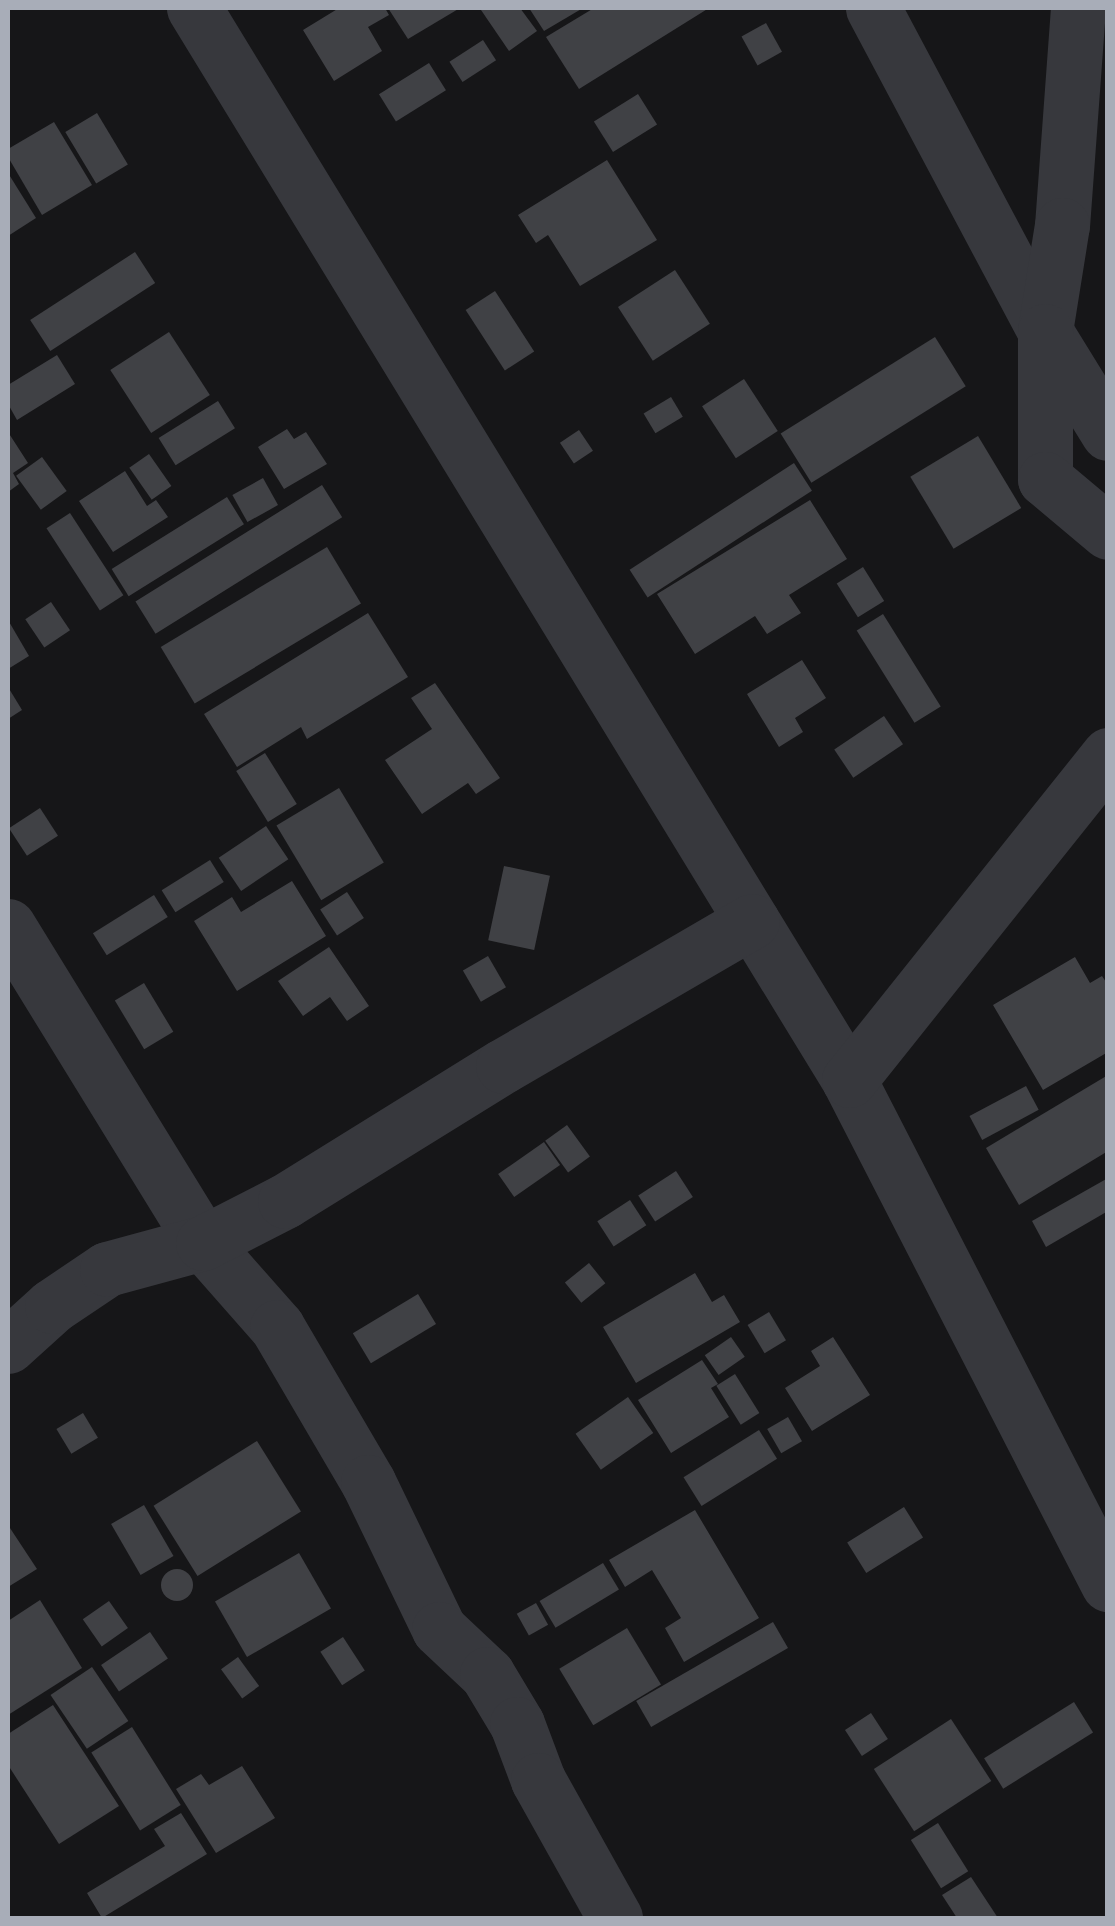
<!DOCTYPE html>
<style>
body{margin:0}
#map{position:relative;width:1115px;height:1926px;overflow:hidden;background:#161618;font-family:Ubuntu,sans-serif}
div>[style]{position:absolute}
.building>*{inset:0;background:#404145;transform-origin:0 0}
.round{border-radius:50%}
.minor>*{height:55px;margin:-27.5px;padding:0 27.5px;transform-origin:27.5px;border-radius:27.5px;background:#37383d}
span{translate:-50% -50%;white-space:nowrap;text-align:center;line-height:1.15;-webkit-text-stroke:10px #111113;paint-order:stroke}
.frame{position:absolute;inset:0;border:10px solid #a8adb8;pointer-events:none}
</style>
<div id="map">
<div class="building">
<div style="clip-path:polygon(339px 8px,385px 8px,389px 15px,368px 27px,382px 51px,334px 81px,303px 30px)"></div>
<div style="clip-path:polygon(388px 8px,460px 8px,408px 39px)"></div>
<div style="clip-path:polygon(484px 8px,520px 8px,537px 31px,509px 51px,481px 10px)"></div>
<div style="clip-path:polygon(529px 8px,583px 8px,544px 31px)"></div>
<div style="clip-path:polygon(594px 8px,709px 8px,579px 89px,546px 37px)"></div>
<div style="left:766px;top:23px;width:33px;height:28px;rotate:61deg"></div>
<div style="left:483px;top:40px;width:24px;height:40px;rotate:57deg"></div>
<div style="left:429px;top:63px;width:32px;height:59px;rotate:58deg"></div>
<div style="left:638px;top:94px;width:36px;height:52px;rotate:58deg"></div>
<div style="left:97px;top:113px;width:60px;height:37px;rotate:59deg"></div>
<div style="clip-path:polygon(54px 122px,92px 185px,42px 215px,8px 157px,8px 149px)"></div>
<div style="clip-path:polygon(607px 160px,657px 240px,580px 286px,548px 235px,536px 243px,518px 215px)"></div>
<div style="clip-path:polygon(8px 173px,36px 218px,8px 236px)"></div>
<div style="left:135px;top:252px;width:37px;height:125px;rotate:57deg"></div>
<div style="left:675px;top:270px;width:64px;height:68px;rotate:57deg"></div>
<div style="left:495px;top:291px;width:72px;height:35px;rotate:57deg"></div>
<div style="left:169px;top:332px;width:75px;height:70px;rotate:57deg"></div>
<div style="left:935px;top:337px;width:58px;height:182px;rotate:58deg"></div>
<div style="clip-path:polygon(57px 355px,75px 384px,17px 420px,8px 404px,8px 385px)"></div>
<div style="left:744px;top:379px;width:62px;height:50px;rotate:57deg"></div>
<div style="left:671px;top:397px;width:23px;height:32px;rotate:59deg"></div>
<div style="left:218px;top:401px;width:32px;height:70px;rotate:58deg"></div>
<div style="clip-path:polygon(287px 429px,294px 439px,306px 432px,327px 464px,284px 489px,258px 447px)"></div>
<div style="left:579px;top:430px;width:25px;height:23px;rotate:56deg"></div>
<div style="clip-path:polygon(8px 432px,28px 463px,13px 473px,19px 484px,8px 492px)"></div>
<div style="left:978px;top:436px;width:84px;height:79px;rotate:59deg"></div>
<div style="left:149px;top:454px;width:39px;height:24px;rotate:55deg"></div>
<div style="left:42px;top:457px;width:42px;height:32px;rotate:54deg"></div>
<div style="left:794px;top:463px;width:33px;height:196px;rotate:57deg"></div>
<div style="clip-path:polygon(125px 471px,147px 506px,156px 500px,168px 517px,113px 552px,79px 501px)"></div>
<div style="left:263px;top:478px;width:31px;height:35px;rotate:61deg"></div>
<div style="left:322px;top:485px;width:38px;height:220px;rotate:58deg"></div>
<div style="left:227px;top:497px;width:32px;height:136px;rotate:58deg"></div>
<div style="clip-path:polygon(810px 500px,847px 559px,789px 595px,801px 613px,767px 634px,755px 616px,695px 654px,657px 594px)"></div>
<div style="left:70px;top:513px;width:98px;height:28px;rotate:57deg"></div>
<div style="left:327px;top:547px;width:66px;height:194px;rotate:59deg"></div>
<div style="left:863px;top:567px;width:40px;height:31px;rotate:58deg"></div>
<div style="left:51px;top:602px;width:34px;height:31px;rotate:56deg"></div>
<div style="clip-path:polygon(368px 613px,408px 677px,307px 739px,301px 727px,237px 767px,204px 714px)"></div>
<div style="left:883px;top:614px;width:109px;height:31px;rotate:58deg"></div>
<div style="clip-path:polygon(8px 620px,29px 656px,8px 669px)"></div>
<div style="clip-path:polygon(802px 660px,826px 698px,795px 718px,803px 732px,779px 747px,747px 694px)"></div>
<div style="clip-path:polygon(435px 683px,500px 778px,476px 794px,468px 783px,422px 814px,385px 760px,432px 729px,411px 698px)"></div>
<div style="clip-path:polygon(8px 687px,22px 710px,8px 719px)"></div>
<div style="left:884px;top:716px;width:34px;height:60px;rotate:56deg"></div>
<div style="left:265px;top:753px;width:60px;height:34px;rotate:58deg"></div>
<div style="left:339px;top:788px;width:87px;height:73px;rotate:59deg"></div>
<div style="left:40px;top:808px;width:33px;height:37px;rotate:57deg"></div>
<div style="left:266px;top:826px;width:40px;height:57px;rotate:56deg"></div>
<div style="left:210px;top:860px;width:26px;height:57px;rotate:58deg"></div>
<div style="left:504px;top:866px;width:47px;height:76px;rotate:12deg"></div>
<div style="clip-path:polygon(292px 881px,326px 936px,237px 991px,194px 921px,232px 897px,241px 912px)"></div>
<div style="left:347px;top:892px;width:31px;height:32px;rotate:57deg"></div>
<div style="left:154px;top:895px;width:26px;height:72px;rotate:58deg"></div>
<div style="clip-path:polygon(329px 947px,369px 1006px,347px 1021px,330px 997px,303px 1016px,278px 981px)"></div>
<div style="left:488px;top:956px;width:36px;height:29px;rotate:60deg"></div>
<div style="clip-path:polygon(1075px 957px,1090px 983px,1102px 976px,1108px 985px,1108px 1052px,1043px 1090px,993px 1005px)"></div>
<div style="left:144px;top:983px;width:57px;height:34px;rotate:59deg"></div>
<div style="clip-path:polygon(1108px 1075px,1108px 1151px,1019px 1205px,986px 1148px)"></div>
<div style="left:1026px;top:1086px;width:27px;height:64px;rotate:62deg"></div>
<div style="left:567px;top:1125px;width:39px;height:27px;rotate:54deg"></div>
<div style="left:544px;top:1142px;width:28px;height:56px;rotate:55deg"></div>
<div style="left:676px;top:1171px;width:31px;height:45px;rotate:57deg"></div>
<div style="clip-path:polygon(1108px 1178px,1108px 1211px,1046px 1247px,1032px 1221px)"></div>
<div style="left:630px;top:1200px;width:30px;height:39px;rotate:57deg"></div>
<div style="left:589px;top:1263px;width:26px;height:31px;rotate:51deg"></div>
<div style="clip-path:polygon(695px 1273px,712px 1302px,724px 1295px,740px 1322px,636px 1383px,603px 1327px)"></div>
<div style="left:418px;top:1294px;width:35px;height:76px;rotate:59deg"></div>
<div style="left:769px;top:1312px;width:33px;height:25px;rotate:59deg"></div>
<div style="left:731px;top:1337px;width:24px;height:32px;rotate:55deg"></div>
<div style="clip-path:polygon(833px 1337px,870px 1395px,812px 1431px,785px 1388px,820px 1366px,811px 1351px)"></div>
<div style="clip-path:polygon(702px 1360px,718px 1384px,711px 1388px,729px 1417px,671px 1453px,638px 1400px)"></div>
<div style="left:735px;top:1374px;width:46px;height:22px;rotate:58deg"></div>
<div style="left:628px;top:1397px;width:44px;height:64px;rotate:55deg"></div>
<div style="left:83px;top:1413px;width:29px;height:31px;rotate:59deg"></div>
<div style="left:788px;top:1417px;width:28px;height:24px;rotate:60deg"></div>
<div style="left:759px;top:1430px;width:34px;height:89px;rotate:58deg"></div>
<div style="left:257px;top:1441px;width:83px;height:122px;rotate:58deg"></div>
<div style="left:144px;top:1505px;width:59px;height:38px;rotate:60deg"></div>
<div style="left:904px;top:1507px;width:36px;height:67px;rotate:58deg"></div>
<div style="clip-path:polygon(695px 1510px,759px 1618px,684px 1662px,665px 1628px,681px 1618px,652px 1570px,625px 1587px,609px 1560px)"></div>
<div style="clip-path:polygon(8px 1525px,37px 1569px,8px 1587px)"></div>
<div style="left:299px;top:1553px;width:64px;height:97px;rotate:60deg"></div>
<div style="left:603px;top:1563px;width:31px;height:74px;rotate:59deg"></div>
<div class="round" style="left:161px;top:1569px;width:32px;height:32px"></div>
<div style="clip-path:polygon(40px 1600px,82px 1668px,8px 1715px,8px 1621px)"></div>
<div style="left:109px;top:1601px;width:33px;height:32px;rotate:55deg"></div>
<div style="left:536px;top:1603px;width:25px;height:22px;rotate:61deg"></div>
<div style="left:773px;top:1622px;width:30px;height:158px;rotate:60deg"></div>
<div style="left:627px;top:1628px;width:66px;height:79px;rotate:59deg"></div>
<div style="left:150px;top:1632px;width:32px;height:59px;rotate:56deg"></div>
<div style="left:343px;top:1637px;width:40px;height:27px;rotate:57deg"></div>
<div style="left:238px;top:1657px;width:36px;height:21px;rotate:54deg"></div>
<div style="left:92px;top:1667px;width:65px;height:50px;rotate:56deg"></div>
<div style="left:1074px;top:1702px;width:36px;height:106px;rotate:58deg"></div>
<div style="clip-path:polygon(53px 1705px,119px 1806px,59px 1844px,8px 1765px,8px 1734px)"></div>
<div style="left:871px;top:1713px;width:31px;height:31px;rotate:57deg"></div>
<div style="left:951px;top:1719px;width:74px;height:92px;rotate:57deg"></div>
<div style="left:132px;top:1727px;width:92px;height:48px;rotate:58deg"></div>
<div style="clip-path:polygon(242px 1766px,275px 1818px,216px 1853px,176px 1789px,201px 1774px,209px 1785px)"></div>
<div style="clip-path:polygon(181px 1813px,207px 1854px,102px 1918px,87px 1893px,165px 1846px,154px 1829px)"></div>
<div style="left:938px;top:1823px;width:57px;height:32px;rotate:58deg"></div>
<div style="clip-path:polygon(971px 1877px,998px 1918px,957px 1918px,942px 1895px)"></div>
</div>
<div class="minor">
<div style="left:194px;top:8px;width:1256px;rotate:58.57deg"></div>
<div style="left:849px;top:1080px;width:567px;rotate:62.8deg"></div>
<div style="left:873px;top:8px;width:366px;rotate:62deg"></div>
<div style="left:1045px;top:331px;width:120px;rotate:58.3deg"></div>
<div style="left:1078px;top:8px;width:218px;rotate:94.2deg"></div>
<div style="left:1062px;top:225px;width:107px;rotate:99.1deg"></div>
<div style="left:1045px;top:331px;width:148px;rotate:90deg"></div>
<div style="left:1045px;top:479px;width:82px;rotate:40.1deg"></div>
<div style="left:8px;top:926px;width:372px;rotate:58.4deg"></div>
<div style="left:203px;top:1243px;width:112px;rotate:48.6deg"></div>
<div style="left:277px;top:1327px;width:180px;rotate:59.6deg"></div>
<div style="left:368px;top:1482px;width:163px;rotate:64.2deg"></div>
<div style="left:439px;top:1629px;width:66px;rotate:43.2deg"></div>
<div style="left:487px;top:1674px;width:58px;rotate:59deg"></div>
<div style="left:517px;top:1724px;width:60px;rotate:69.4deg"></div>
<div style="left:538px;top:1780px;width:158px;rotate:60.8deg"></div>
<div style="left:849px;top:1080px;width:416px;rotate:-51.4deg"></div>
<div style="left:8px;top:1346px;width:59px;rotate:-42.3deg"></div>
<div style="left:52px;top:1306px;width:66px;rotate:-33.9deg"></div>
<div style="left:107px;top:1269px;width:99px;rotate:-15.2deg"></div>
<div style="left:203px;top:1243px;width:92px;rotate:-27.1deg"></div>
<div style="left:285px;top:1201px;width:256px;rotate:-31.8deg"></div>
<div style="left:503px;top:1066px;width:288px;rotate:-30.2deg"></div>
</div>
<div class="frame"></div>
</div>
